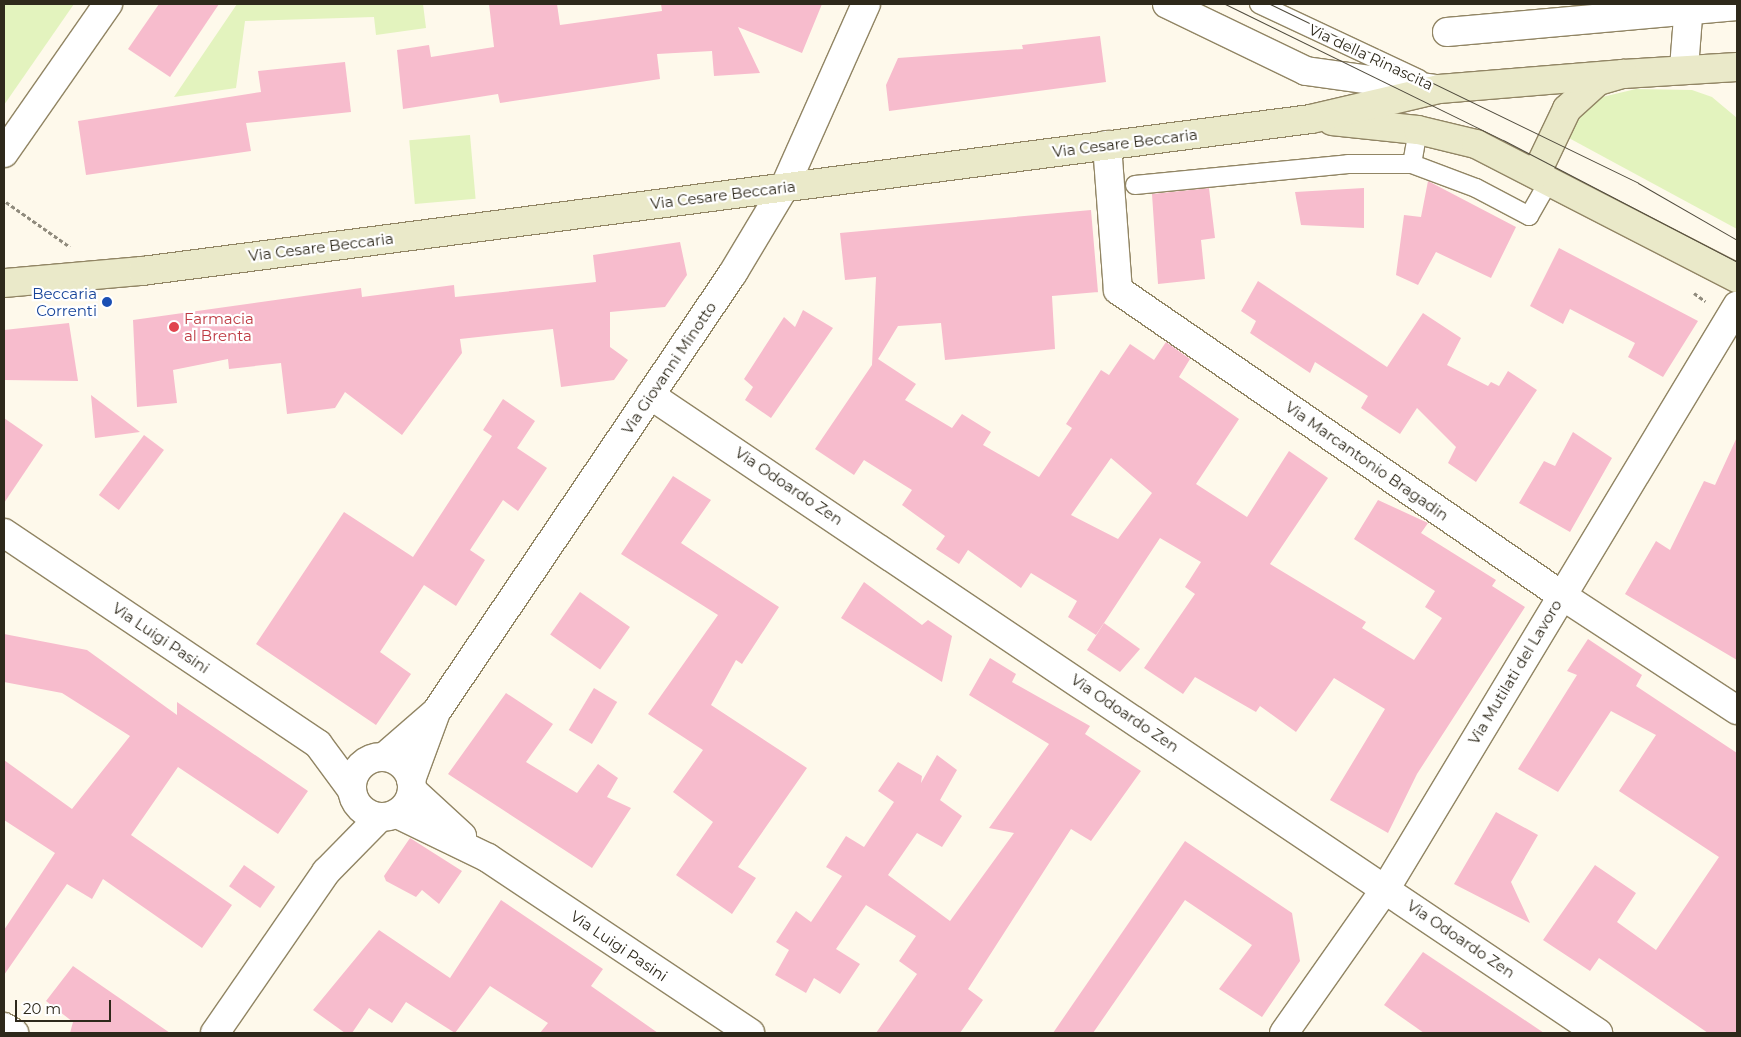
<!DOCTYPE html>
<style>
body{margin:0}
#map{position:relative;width:1741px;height:1037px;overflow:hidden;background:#fef9eb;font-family:Montserrat,sans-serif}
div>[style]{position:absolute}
.green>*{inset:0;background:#e3f3be;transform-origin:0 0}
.building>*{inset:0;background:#f7bccd;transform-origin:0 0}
.path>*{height:3px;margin-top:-1.5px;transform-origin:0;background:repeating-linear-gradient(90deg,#908b7d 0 4px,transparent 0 6.5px)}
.roads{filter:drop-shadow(1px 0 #918564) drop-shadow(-1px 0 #918564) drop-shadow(0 1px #918564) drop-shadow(0 -1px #918564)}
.lane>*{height:18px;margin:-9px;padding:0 9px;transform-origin:9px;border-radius:9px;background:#fff}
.street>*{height:28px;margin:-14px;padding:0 14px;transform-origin:14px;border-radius:14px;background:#fff}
.street>.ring{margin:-14px;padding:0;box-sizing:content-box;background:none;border:28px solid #fff;border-radius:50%}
.secondary>*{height:28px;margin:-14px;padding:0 14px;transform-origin:14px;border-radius:14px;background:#eae9c9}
.tram>*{height:1px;margin:-0.5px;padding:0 0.5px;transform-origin:0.5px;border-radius:0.5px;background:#4f4a3c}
.dots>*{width:14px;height:14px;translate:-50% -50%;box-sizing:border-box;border:2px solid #fff;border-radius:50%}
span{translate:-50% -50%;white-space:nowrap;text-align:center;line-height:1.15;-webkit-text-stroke:4.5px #fff;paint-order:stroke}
.street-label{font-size:15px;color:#2e291b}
.transit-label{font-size:15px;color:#164399}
.right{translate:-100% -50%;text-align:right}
.health-label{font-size:15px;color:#be3a42}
.left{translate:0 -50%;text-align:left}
.frame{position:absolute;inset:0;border:5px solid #2e291b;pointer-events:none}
.scale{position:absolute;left:15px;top:1000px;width:96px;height:22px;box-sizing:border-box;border:2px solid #2e291b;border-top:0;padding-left:6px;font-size:15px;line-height:18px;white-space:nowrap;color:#2e291b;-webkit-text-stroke:4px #fff;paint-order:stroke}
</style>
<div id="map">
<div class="green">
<div style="clip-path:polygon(4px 4px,74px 4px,4px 105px)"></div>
<div style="clip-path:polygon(237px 4px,423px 4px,426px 28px,376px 35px,374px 17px,245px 21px,236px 88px,174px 97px)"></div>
<div style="clip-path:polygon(1636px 89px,1692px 90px,1712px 97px,1737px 118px,1737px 229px,1567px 137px,1574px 116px,1598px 98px)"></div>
<div style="left:470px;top:135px;width:64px;height:61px;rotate:85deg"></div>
</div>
<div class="building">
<div style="clip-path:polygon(159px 4px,219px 4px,170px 77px,128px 49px)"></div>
<div style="clip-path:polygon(489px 4px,557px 4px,560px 25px,662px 11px,661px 4px,822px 4px,802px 53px,738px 27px,760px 73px,714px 76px,712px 51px,657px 54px,660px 79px,500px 103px,498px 94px,403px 109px,397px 50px,429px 45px,431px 57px,494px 47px)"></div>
<div style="clip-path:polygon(1100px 36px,1106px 82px,889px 111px,886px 85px,898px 58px,1023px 49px,1022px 45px)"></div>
<div style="clip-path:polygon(345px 62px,351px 112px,246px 123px,251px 151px,86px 175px,78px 121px,261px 92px,258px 71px)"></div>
<div style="clip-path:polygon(1428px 181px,1516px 227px,1491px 278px,1436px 252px,1418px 285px,1396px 275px,1404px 215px,1421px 217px)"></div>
<div style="clip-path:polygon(1209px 188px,1215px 238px,1201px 240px,1205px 279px,1158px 284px,1152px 194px)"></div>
<div style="clip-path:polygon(1364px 188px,1364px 228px,1301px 225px,1295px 192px)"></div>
<div style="clip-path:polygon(evenodd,1091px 210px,1098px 292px,1052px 296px,1055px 349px,945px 360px,941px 323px,898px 326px,878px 359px,916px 384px,905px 400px,952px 428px,962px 414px,991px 432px,983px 445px,1039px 477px,1072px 428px,1066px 424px,1101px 370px,1109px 375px,1130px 344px,1154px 360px,1166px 342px,1190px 359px,1179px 377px,1239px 419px,1196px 484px,1247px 517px,1289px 451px,1328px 478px,1270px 564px,1366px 622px,1362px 628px,1414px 660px,1442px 618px,1425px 607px,1435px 591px,1354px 539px,1378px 500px,1428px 523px,1421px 533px,1496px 580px,1492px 586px,1525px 607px,1417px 774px,1388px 833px,1330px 800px,1385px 709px,1334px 678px,1296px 732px,1260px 706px,1256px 712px,1195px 677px,1183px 694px,1144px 668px,1195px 594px,1185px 587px,1201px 562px,1160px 538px,1096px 635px,1068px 617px,1077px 601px,1031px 573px,1021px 588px,968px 550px,959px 564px,936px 549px,945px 536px,902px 505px,912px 490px,864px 460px,854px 475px,815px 449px,872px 365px,876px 277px,845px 280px,840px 233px,1091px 210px,1111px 458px,1152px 493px,1118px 539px,1071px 515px,1111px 458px)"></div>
<div style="clip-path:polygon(680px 242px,687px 275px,665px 307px,610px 312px,610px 347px,628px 360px,614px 380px,561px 387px,553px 329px,460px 339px,462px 353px,402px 435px,345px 392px,335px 408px,287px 414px,281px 363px,229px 369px,228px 359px,173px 370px,177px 403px,137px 407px,133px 320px,361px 288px,362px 297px,454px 285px,455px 297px,596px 282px,593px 255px)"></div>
<div style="clip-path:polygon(1559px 248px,1698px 321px,1663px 377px,1628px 357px,1635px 343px,1570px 309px,1563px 324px,1530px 306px)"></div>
<div style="clip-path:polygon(1258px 281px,1387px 367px,1423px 313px,1461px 338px,1447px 365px,1488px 386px,1491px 382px,1499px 386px,1508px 371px,1537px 390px,1476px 482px,1448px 463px,1456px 447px,1417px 408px,1400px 434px,1361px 408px,1368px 396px,1315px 362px,1310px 373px,1250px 333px,1256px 321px,1241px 311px)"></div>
<div style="clip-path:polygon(803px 310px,833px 328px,771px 418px,745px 400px,753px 387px,744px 379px,784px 317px,795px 327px)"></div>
<div style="clip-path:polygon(69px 323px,78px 381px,4px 380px,4px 330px)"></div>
<div style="clip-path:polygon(91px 395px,140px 432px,95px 438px)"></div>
<div style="clip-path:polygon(503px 399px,535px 421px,517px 448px,547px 468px,518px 511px,503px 500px,470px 550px,485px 560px,456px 606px,424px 585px,380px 652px,411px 674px,376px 725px,256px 644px,344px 512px,413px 557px,492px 436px,483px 430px)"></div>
<div style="clip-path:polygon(4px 418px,43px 445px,4px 503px)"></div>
<div style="clip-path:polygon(1573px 432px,1612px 458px,1570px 532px,1519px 503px,1544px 461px,1555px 466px)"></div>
<div style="left:144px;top:435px;width:25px;height:75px;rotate:37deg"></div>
<div style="clip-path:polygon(1737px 437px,1737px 660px,1625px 594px,1656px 541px,1670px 550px,1704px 481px,1715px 485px)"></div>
<div style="clip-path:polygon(673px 476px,711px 500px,681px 543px,779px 607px,742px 664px,736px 660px,711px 705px,807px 768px,738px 867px,756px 878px,732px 914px,676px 875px,713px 822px,673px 792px,703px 750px,648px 714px,718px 615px,621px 554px)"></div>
<div style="clip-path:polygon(864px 582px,922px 625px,928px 620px,952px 636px,942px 682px,841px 618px)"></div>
<div style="left:580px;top:592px;width:61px;height:52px;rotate:35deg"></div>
<div style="clip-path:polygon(1104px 623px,1140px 649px,1120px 672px,1087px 650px)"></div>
<div style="clip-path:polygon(4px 634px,87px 650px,177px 715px,177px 702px,308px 791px,278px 834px,178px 767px,131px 835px,232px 905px,202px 948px,103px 879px,92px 899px,67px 884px,4px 975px,4px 930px,55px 853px,4px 820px,4px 760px,72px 809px,130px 736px,62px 693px,4px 682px)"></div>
<div style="clip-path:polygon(1588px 639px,1642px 675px,1636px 686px,1737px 753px,1737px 1033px,1708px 1033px,1599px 958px,1590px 971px,1543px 940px,1595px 865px,1636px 893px,1617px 922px,1656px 950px,1719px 857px,1619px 791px,1656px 735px,1611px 711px,1558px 792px,1518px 769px,1577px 675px,1567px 671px)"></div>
<div style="clip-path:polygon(990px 658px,1016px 674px,1012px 682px,1090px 726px,1085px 734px,1141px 771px,1091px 841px,1071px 829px,968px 989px,983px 1000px,960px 1033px,876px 1033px,917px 974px,899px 961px,916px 936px,866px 905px,836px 949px,860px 964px,840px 994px,814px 978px,806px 993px,775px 975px,789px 950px,776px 942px,796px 911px,811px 922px,842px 876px,826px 867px,846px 836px,864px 847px,894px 802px,878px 791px,898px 762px,922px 776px,921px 783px,937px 755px,957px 770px,940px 800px,962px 816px,942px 847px,917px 833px,888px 875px,950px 921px,1014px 833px,989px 828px,1049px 744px,969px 695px)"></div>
<div style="left:594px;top:688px;width:27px;height:49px;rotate:31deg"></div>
<div style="clip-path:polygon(506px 693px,553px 724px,526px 762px,577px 793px,598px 764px,618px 778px,607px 797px,631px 808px,592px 868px,448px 774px)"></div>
<div style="clip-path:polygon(1496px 812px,1538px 835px,1511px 882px,1530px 923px,1454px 884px)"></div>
<div style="clip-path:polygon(410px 838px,462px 871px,439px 904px,422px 890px,416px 897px,386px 881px,384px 876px)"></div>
<div style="clip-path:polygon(1185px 841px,1292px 913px,1300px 961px,1262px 1017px,1219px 989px,1252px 945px,1185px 900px,1093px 1033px,1053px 1033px)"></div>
<div style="left:244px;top:865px;width:38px;height:26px;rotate:35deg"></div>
<div style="clip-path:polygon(501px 900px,603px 969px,591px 986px,658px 1033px,540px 1033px,548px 1023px,490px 986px,455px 1033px,406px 1002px,392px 1023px,369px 1008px,352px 1033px,345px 1033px,313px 1010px,379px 930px,450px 978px)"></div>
<div style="clip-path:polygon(1423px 952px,1544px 1033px,1424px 1033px,1384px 1005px)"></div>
<div style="clip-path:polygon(73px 966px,170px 1033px,70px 1033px,73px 1022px,46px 1001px)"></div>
</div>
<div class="path">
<div style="left:6px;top:202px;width:78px;rotate:35.1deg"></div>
<div style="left:1694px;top:293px;width:14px;rotate:36deg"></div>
</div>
<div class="roads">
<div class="lane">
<div style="left:1259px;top:4px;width:177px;rotate:25.1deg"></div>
<div style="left:1412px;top:164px;width:35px;rotate:-80deg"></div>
<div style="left:1135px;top:185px;width:214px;rotate:-5.6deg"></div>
<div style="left:1348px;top:164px;width:64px"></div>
<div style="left:1412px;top:164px;width:68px;rotate:20.6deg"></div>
<div style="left:1476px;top:188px;width:60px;rotate:27.8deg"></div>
<div style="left:1529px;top:216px;width:40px;rotate:-60.3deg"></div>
</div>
<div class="street">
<div style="left:1167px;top:4px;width:154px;rotate:25.7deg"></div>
<div style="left:1306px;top:71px;width:130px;rotate:7.9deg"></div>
<div style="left:1447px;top:32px;width:291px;rotate:-5.1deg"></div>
<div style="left:1684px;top:68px;width:64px;rotate:-85.5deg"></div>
<div style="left:1107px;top:145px;width:145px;rotate:85.7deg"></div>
<div style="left:1118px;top:290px;width:538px;rotate:34.55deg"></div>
<div style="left:1561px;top:595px;width:210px;rotate:33.2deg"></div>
<div style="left:4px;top:153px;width:182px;rotate:-55.1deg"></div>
<div style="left:650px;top:395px;width:1143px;rotate:33.94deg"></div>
<div style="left:4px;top:533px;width:378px;rotate:33.9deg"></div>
<div style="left:318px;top:744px;width:57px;rotate:53.5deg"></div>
<div class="ring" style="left:352px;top:757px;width:32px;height:32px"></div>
<div style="left:384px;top:757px;width:67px;rotate:-40.8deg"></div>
<div style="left:411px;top:780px;width:72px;rotate:-69.8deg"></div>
<div style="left:436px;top:712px;width:530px;rotate:-55.92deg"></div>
<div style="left:733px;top:273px;width:101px;rotate:-59.1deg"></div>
<div style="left:785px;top:186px;width:199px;rotate:-66deg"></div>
<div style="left:412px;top:790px;width:68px;rotate:42.6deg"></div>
<div style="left:397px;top:814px;width:101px;rotate:25.8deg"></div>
<div style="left:488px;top:858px;width:315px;rotate:33.7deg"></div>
<div style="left:4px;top:1027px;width:12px;rotate:31deg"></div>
<div style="left:215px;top:1033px;width:196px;rotate:-55.4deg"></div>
<div style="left:326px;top:872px;width:76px;rotate:-45.5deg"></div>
<div style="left:1284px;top:1033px;width:177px;rotate:-54.9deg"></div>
<div style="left:1386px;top:888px;width:680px;rotate:-58.91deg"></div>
</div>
<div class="secondary">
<div style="left:1332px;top:121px;width:86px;rotate:6deg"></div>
<div style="left:1418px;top:130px;width:60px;rotate:13.6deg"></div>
<div style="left:1476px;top:144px;width:293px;rotate:27.2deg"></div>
<div style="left:1536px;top:174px;width:72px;rotate:-64.5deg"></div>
<div style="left:1567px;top:109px;width:42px;rotate:-42.1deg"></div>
<div style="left:1598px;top:81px;width:26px;rotate:-16deg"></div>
<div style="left:1623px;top:74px;width:114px;rotate:-3.5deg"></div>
<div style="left:4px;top:283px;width:139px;rotate:-5deg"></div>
<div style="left:142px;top:271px;width:1179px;rotate:-7.41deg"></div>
<div style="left:1311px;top:119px;width:131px;rotate:-13.2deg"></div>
<div style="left:1439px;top:89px;width:185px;rotate:-4.7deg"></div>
</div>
</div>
<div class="tram">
<div style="left:1225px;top:4px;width:309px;rotate:26.1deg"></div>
<div style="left:1503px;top:140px;width:264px;rotate:27.5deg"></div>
<div style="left:1270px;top:4px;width:409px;rotate:25.9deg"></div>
<div style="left:1638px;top:183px;width:114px;rotate:29.9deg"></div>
</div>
<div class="dots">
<div style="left:107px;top:302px;background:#1a4fb4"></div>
<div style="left:174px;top:327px;background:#e0444e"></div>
</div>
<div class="street-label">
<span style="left:1371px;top:57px;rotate:25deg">Via della Rinascita</span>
<span style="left:1125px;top:143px;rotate:-7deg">Via Cesare Beccaria</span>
<span style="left:723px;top:195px;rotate:-7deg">Via Cesare Beccaria</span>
<span style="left:321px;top:247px;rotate:-7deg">Via Cesare Beccaria</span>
<span style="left:669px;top:368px;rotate:-56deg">Via Giovanni Minotto</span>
<span style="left:1367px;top:461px;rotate:35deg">Via Marcantonio Bragadin</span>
<span style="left:789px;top:486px;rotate:34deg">Via Odoardo Zen</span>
<span style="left:161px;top:638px;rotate:34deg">Via Luigi Pasini</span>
<span style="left:1515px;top:672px;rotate:-59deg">Via Mutilati del Lavoro</span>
<span style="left:1125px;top:713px;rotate:34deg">Via Odoardo Zen</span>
<span style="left:1461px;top:939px;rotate:34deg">Via Odoardo Zen</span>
<span style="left:619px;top:946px;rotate:34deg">Via Luigi Pasini</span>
</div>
<div class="transit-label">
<span class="right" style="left:97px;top:302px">Beccaria<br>Correnti</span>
</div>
<div class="health-label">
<span class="left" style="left:184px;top:327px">Farmacia<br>al Brenta</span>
</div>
<div class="frame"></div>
<div class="scale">20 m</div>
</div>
